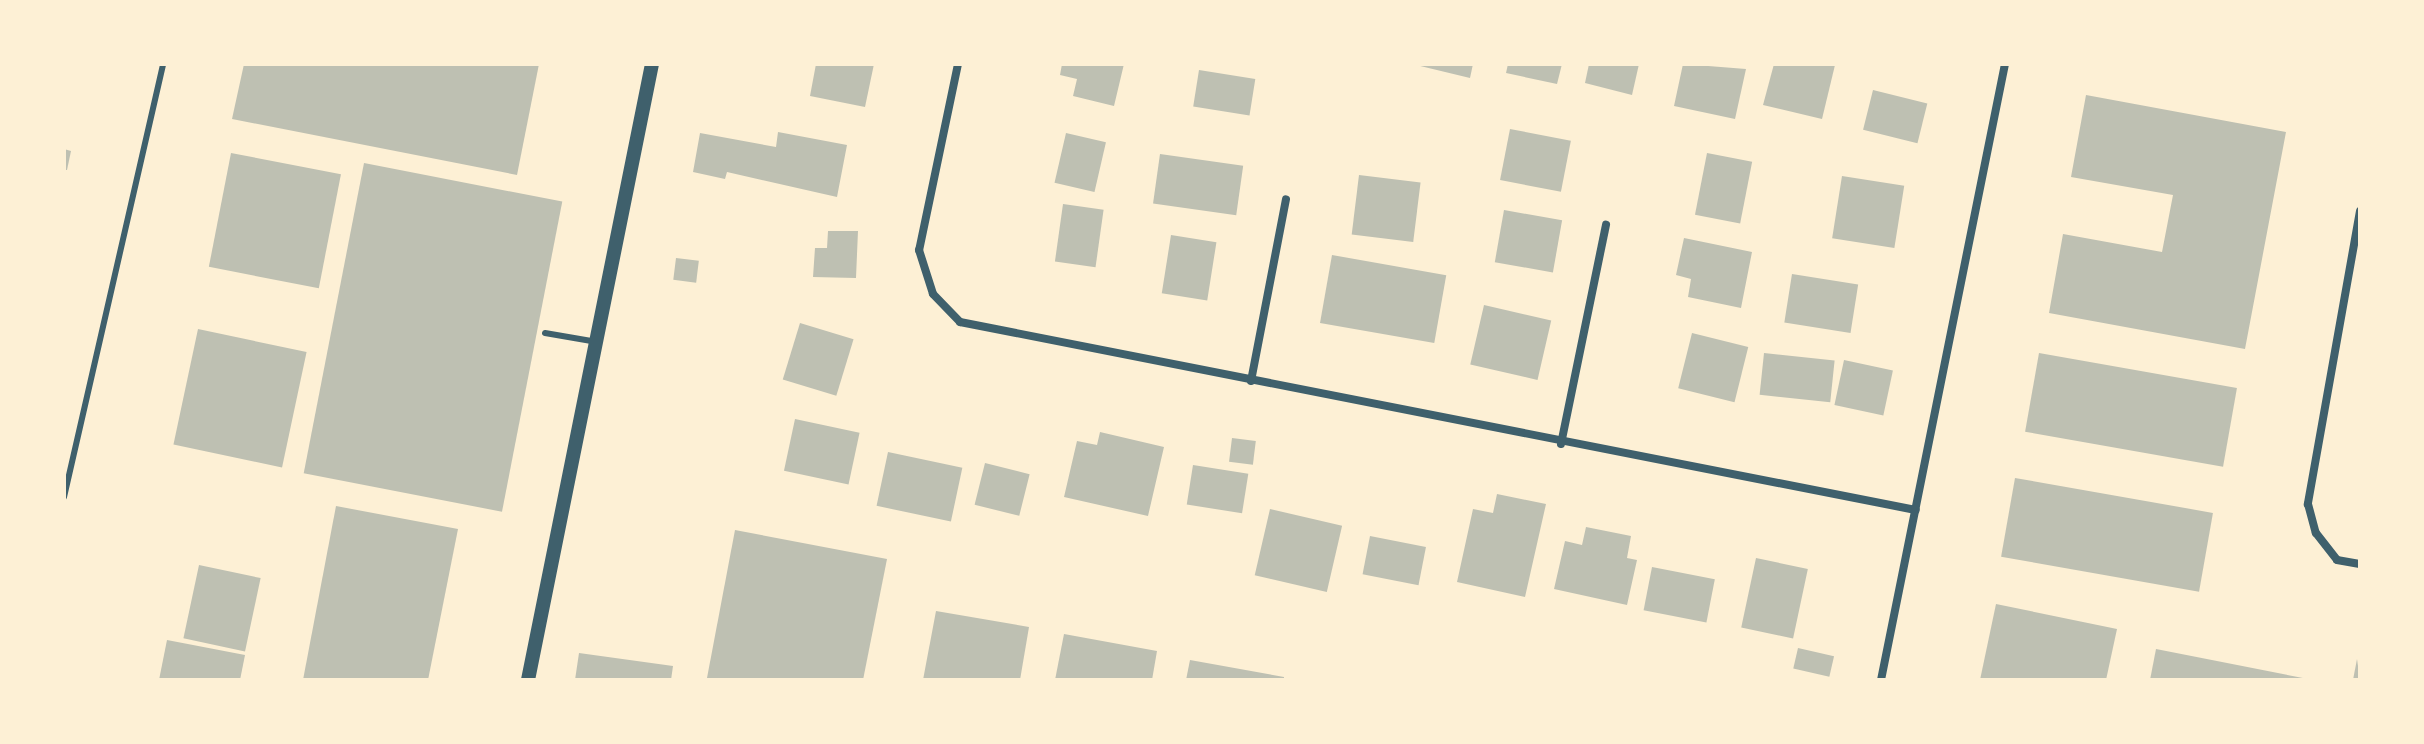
<!DOCTYPE html>
<style>
body{margin:0}
#map{position:relative;width:2424px;height:744px;overflow:hidden;background:#fdf0d5;font-family:"Varela Round",sans-serif}
div>[style]{position:absolute}
.building>*{inset:0;background:#bec0b2;transform-origin:0 0}
.service>*{height:6px;margin:-3px;padding:0 3px;transform-origin:3px;border-radius:3px;background:#3f606c}
.minor>*{height:8px;margin:-4px;padding:0 4px;transform-origin:4px;border-radius:4px;background:#3f606c}
.tertiary>*{height:14px;margin:-7px;padding:0 7px;transform-origin:7px;border-radius:7px;background:#3f606c}
span{translate:-50% -50%;white-space:nowrap;text-align:center;line-height:1.15;-webkit-text-stroke:7px #fdf0d5;paint-order:stroke}
.frame{position:absolute;inset:0;border:66px solid #fdf0d5;pointer-events:none}
</style>
<div id="map">
<div class="building">
<div style="clip-path:polygon(244px 64px,539px 64px,517px 175px,232px 119px)"></div>
<div style="clip-path:polygon(816px 64px,874px 64px,865px 107px,810px 96px)"></div>
<div style="clip-path:polygon(1062px 64px,1124px 64px,1114px 106px,1073px 96px,1077px 79px,1060px 75px)"></div>
<div style="clip-path:polygon(1412px 64px,1473px 64px,1470px 78px)"></div>
<div style="clip-path:polygon(1508px 64px,1562px 64px,1557px 84px,1506px 73px)"></div>
<div style="clip-path:polygon(1589px 64px,1639px 64px,1632px 95px,1585px 83px)"></div>
<div style="clip-path:polygon(1683px 64px,1746px 69px,1735px 119px,1674px 106px)"></div>
<div style="clip-path:polygon(1774px 64px,1835px 65px,1822px 119px,1763px 105px)"></div>
<div style="left:1199px;top:70px;width:57px;height:37px;rotate:9deg"></div>
<div style="left:1873px;top:90px;width:56px;height:41px;rotate:14deg"></div>
<div style="clip-path:polygon(2086px 95px,2286px 132px,2245px 349px,2049px 313px,2063px 234px,2162px 252px,2173px 195px,2071px 177px)"></div>
<div style="left:1510px;top:129px;width:62px;height:52px;rotate:11deg"></div>
<div style="clip-path:polygon(778px 132px,847px 145px,837px 197px,727px 172px,725px 179px,693px 172px,700px 133px,776px 147px)"></div>
<div style="left:1066px;top:133px;width:41px;height:51px;rotate:13deg"></div>
<div style="clip-path:polygon(64px 149px,71px 151px,67px 170px,64px 170px)"></div>
<div style="left:231px;top:153px;width:112px;height:116px;rotate:11deg"></div>
<div style="left:1707px;top:153px;width:46px;height:63px;rotate:11deg"></div>
<div style="left:1160px;top:154px;width:84px;height:50px;rotate:8deg"></div>
<div style="left:364px;top:163px;width:202px;height:316px;rotate:11deg"></div>
<div style="left:1359px;top:175px;width:62px;height:60px;rotate:7deg"></div>
<div style="left:1842px;top:176px;width:63px;height:63px;rotate:9deg"></div>
<div style="left:1063px;top:204px;width:41px;height:58px;rotate:8deg"></div>
<div style="left:1504px;top:210px;width:59px;height:53px;rotate:10deg"></div>
<div style="clip-path:polygon(828px 231px,858px 231px,856px 278px,813px 277px,815px 248px,827px 248px)"></div>
<div style="left:1171px;top:235px;width:46px;height:59px;rotate:9deg"></div>
<div style="clip-path:polygon(1684px 238px,1752px 252px,1741px 308px,1688px 297px,1691px 279px,1676px 275px)"></div>
<div style="left:1332px;top:255px;width:116px;height:69px;rotate:10deg"></div>
<div style="left:676px;top:258px;width:23px;height:22px;rotate:7deg"></div>
<div style="left:1792px;top:274px;width:67px;height:49px;rotate:9deg"></div>
<div style="left:1484px;top:305px;width:69px;height:61px;rotate:13deg"></div>
<div style="left:800px;top:323px;width:56px;height:59px;rotate:17deg"></div>
<div style="left:198px;top:329px;width:111px;height:118px;rotate:12deg"></div>
<div style="left:1692px;top:333px;width:58px;height:57px;rotate:14deg"></div>
<div style="left:1764px;top:353px;width:71px;height:42px;rotate:6deg"></div>
<div style="left:2039px;top:353px;width:201px;height:80px;rotate:10deg"></div>
<div style="left:1844px;top:360px;width:50px;height:46px;rotate:12deg"></div>
<div style="left:795px;top:419px;width:66px;height:53px;rotate:12deg"></div>
<div style="clip-path:polygon(1100px 432px,1164px 447px,1148px 516px,1064px 497px,1077px 441px,1097px 445px)"></div>
<div style="left:1232px;top:438px;width:24px;height:24px;rotate:7deg"></div>
<div style="left:888px;top:452px;width:76px;height:55px;rotate:12deg"></div>
<div style="left:985px;top:463px;width:46px;height:43px;rotate:14deg"></div>
<div style="left:1193px;top:465px;width:56px;height:40px;rotate:9deg"></div>
<div style="left:2015px;top:478px;width:201px;height:80px;rotate:10deg"></div>
<div style="clip-path:polygon(1497px 494px,1546px 504px,1525px 597px,1457px 582px,1473px 509px,1493px 513px)"></div>
<div style="clip-path:polygon(336px 506px,458px 529px,428px 680px,303px 680px)"></div>
<div style="left:1270px;top:509px;width:74px;height:68px;rotate:13deg"></div>
<div style="clip-path:polygon(1586px 527px,1631px 536px,1627px 558px,1637px 560px,1627px 605px,1554px 589px,1565px 541px,1582px 545px)"></div>
<div style="clip-path:polygon(735px 530px,887px 559px,863px 680px,707px 678px)"></div>
<div style="left:1370px;top:536px;width:57px;height:39px;rotate:11deg"></div>
<div style="left:1756px;top:558px;width:53px;height:71px;rotate:12deg"></div>
<div style="left:199px;top:565px;width:63px;height:75px;rotate:12deg"></div>
<div style="left:1652px;top:567px;width:64px;height:44px;rotate:11deg"></div>
<div style="clip-path:polygon(1996px 604px,2117px 629px,2106px 680px,1980px 680px)"></div>
<div style="clip-path:polygon(936px 611px,1029px 627px,1020px 680px,923px 680px)"></div>
<div style="clip-path:polygon(1064px 634px,1157px 651px,1152px 680px,1055px 680px)"></div>
<div style="clip-path:polygon(167px 640px,245px 655px,240px 680px,159px 680px)"></div>
<div style="left:1798px;top:648px;width:37px;height:21px;rotate:13deg"></div>
<div style="clip-path:polygon(2156px 649px,2308px 679px,2308px 680px,2150px 680px)"></div>
<div style="clip-path:polygon(579px 653px,673px 666px,671px 680px,575px 680px)"></div>
<div style="clip-path:polygon(2357px 659px,2360px 680px,2353px 680px)"></div>
<div style="clip-path:polygon(1190px 660px,1284px 677px,1284px 680px,1186px 680px)"></div>
</div>
<div class="service">
<div style="left:545px;top:333px;width:53px;rotate:9.8deg"></div>
<div style="left:64px;top:497px;width:444px;rotate:-77.1deg"></div>
</div>
<div class="minor">
<div style="left:958px;top:64px;width:190px;rotate:101.8deg"></div>
<div style="left:919px;top:250px;width:46px;rotate:72.3deg"></div>
<div style="left:933px;top:294px;width:39px;rotate:46deg"></div>
<div style="left:960px;top:322px;width:974px;rotate:11.13deg"></div>
<div style="left:2360px;top:211px;width:298px;rotate:100.1deg"></div>
<div style="left:2308px;top:504px;width:30px;rotate:75deg"></div>
<div style="left:2316px;top:533px;width:34px;rotate:52deg"></div>
<div style="left:2337px;top:560px;width:23px;rotate:10deg"></div>
<div style="left:1251px;top:381px;width:185px;rotate:-79.1deg"></div>
<div style="left:1561px;top:444px;width:224px;rotate:-78.4deg"></div>
<div style="left:1881px;top:680px;width:628px;rotate:-78.62deg"></div>
</div>
<div class="tertiary">
<div style="left:528px;top:680px;width:628px;rotate:-78.62deg"></div>
</div>
<div class="frame"></div>
</div>
